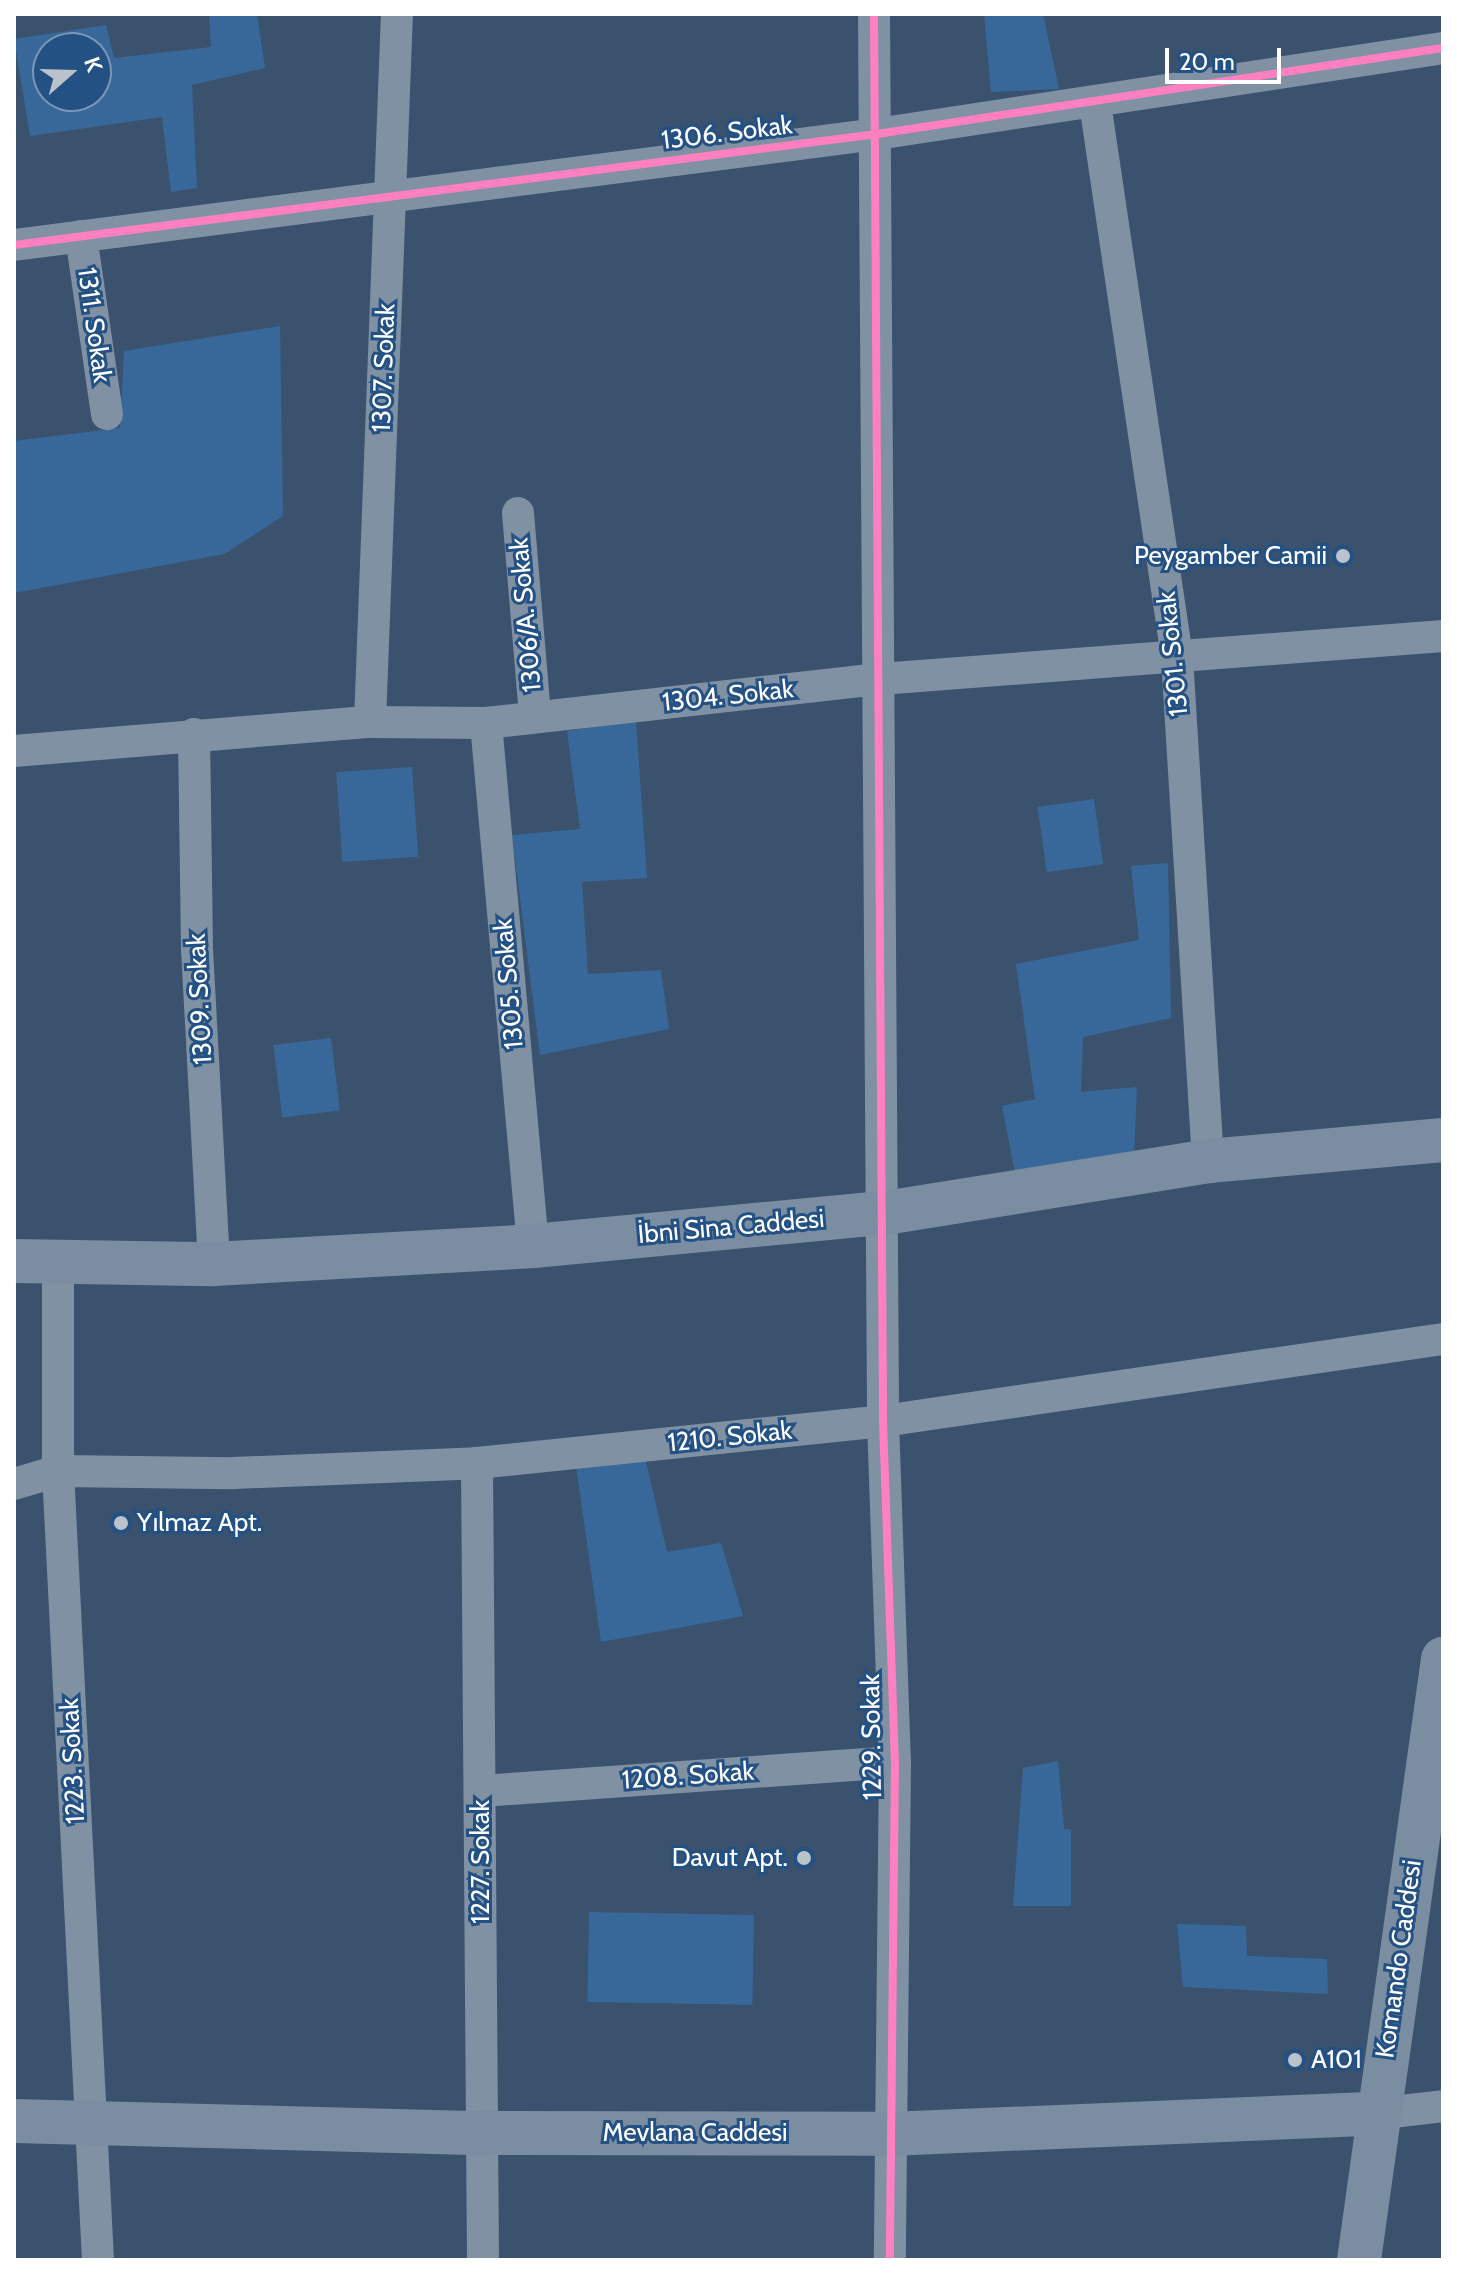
<!DOCTYPE html>
<meta charset="utf-8">
<style>
body{margin:0}
#map{position:relative;width:1457px;height:2274px;overflow:hidden;background:#3a526e;font-family:Cabin,sans-serif}
div>[style]{position:absolute}
.green>*{inset:0;background:#38689a;transform-origin:0 0}
.street>*{height:32px;margin:-16px;padding:0 16px;transform-origin:16px;border-radius:16px;background:#8091a4}
.secondary>*{height:44px;margin:-22px;padding:0 22px;transform-origin:22px;border-radius:22px;background:#7b8da0}
.cycleway>*{height:8px;margin:-4px;padding:0 4px;transform-origin:4px;border-radius:4px;background:#ff80c0}
.dots>*{width:22px;height:22px;translate:-50% -50%;box-sizing:border-box;border:4px solid #245184;border-radius:50%}
span{translate:-50% -50%;white-space:nowrap;text-align:center;line-height:1.15;-webkit-text-stroke:6px #245184;paint-order:stroke}
.street-label{font-size:26px;color:#fff}
.poi-label{font-size:26px;color:#fff}
.right{translate:-100% -50%;text-align:right}
.left{translate:0 -50%;text-align:left}
.frame{position:absolute;inset:0;border:16px solid #fff;pointer-events:none}
.north{position:absolute;left:32px;top:32px;width:80px;height:80px;box-sizing:border-box;background:#245184;border:2px solid #7c97b5;border-radius:50%;rotate:70deg;font-size:22px;font-weight:700;line-height:32px;text-align:center;color:#fff}
.north::after{content:'';display:block;margin:auto;width:28px;height:36px;background:#bac2cc;clip-path:polygon(50% 0,100% 100%,50% 72%,0 100%)}
.scale{position:absolute;left:1165px;top:48px;width:116px;height:36px;box-sizing:border-box;border:4px solid #fff;border-top:0;padding-left:10px;font-size:24px;line-height:28px;white-space:nowrap;color:#fff;-webkit-text-stroke:6px #245184;paint-order:stroke}
</style>
<div id="map">
<div class="green">
<div style="clip-path:polygon(evenodd,209px 14px,257px 14px,265px 68px,192px 85px,197px 188px,171px 192px,162px 117px,30px 136px,14px 39px,106px 25px,114px 58px,211px 47px,209px 14px,96px 48px,96px 96px,48px 96px,48px 48px,96px 48px)"></div>
<div style="clip-path:polygon(984px 14px,1043px 14px,1059px 89px,991px 92px)"></div>
<div style="clip-path:polygon(280px 326px,283px 516px,224px 554px,14px 593px,14px 441px,120px 428px,124px 351px)"></div>
<div style="clip-path:polygon(636px 721px,647px 878px,582px 882px,588px 974px,661px 970px,669px 1029px,540px 1055px,512px 835px,580px 829px,567px 731px)"></div>
<div style="left:412px;top:767px;width:90px;height:76px;rotate:86deg"></div>
<div style="left:1094px;top:799px;width:66px;height:57px;rotate:82deg"></div>
<div style="clip-path:polygon(1168px 863px,1171px 1018px,1083px 1037px,1081px 1092px,1137px 1087px,1134px 1156px,1015px 1173px,1002px 1106px,1035px 1099px,1016px 964px,1139px 940px,1131px 866px)"></div>
<div style="left:331px;top:1038px;width:73px;height:58px;rotate:83deg"></div>
<div style="clip-path:polygon(645px 1457px,667px 1552px,721px 1543px,743px 1616px,601px 1642px,576px 1466px)"></div>
<div style="clip-path:polygon(1058px 1761px,1064px 1829px,1071px 1830px,1071px 1906px,1013px 1906px,1023px 1768px)"></div>
<div style="left:589px;top:1912px;width:165px;height:90px;rotate:1deg"></div>
<div style="clip-path:polygon(1177px 1924px,1246px 1926px,1247px 1956px,1327px 1959px,1328px 1994px,1183px 1987px)"></div>
</div>
<div class="street">
<div style="left:874px;top:14px;width:1407px;rotate:89.63deg"></div>
<div style="left:883px;top:1421px;width:341px;rotate:88deg"></div>
<div style="left:895px;top:1762px;width:498px;rotate:90.6deg"></div>
<div style="left:1095px;top:103px;width:560px;rotate:81.58deg"></div>
<div style="left:1177px;top:657px;width:505px;rotate:86.48deg"></div>
<div style="left:81px;top:236px;width:180px;rotate:81.7deg"></div>
<div style="left:14px;top:245px;width:870px;rotate:-7.33deg"></div>
<div style="left:877px;top:134px;width:572px;rotate:-8.64deg"></div>
<div style="left:518px;top:513px;width:205px;rotate:85.2deg"></div>
<div style="left:370px;top:722px;width:709px;rotate:-87.82deg"></div>
<div style="left:486px;top:723px;width:525px;rotate:84.86deg"></div>
<div style="left:194px;top:734px;width:215px;rotate:89.2deg"></div>
<div style="left:197px;top:949px;width:315px;rotate:86.9deg"></div>
<div style="left:14px;top:751px;width:357px;rotate:-4.7deg"></div>
<div style="left:370px;top:722px;width:116px;rotate:0.5deg"></div>
<div style="left:486px;top:723px;width:396px;rotate:-6.4deg"></div>
<div style="left:880px;top:679px;width:565px;rotate:-4.37deg"></div>
<div style="left:58px;top:1261px;width:210px;rotate:90deg"></div>
<div style="left:58px;top:1471px;width:790px;rotate:87.1deg"></div>
<div style="left:477px;top:1463px;width:797px;rotate:89.57deg"></div>
<div style="left:14px;top:1484px;width:46px;rotate:-16.5deg"></div>
<div style="left:58px;top:1471px;width:175px;rotate:0.7deg"></div>
<div style="left:233px;top:1473px;width:244px;rotate:-2.3deg"></div>
<div style="left:477px;top:1463px;width:408px;rotate:-5.9deg"></div>
<div style="left:883px;top:1421px;width:566px;rotate:-8.33deg"></div>
<div style="left:481px;top:1791px;width:415px;rotate:-4deg"></div>
<div style="left:1376px;top:2114px;width:67px;rotate:-6.8deg"></div>
</div>
<div class="secondary">
<div style="left:14px;top:1261px;width:200px;rotate:0.9deg"></div>
<div style="left:214px;top:1264px;width:320px;rotate:-3.2deg"></div>
<div style="left:533px;top:1246px;width:354px;rotate:-5.4deg"></div>
<div style="left:885px;top:1213px;width:327px;rotate:-9.1deg"></div>
<div style="left:1208px;top:1161px;width:236px;rotate:-5.1deg"></div>
<div style="left:14px;top:2121px;width:466px;rotate:1.5deg"></div>
<div style="left:480px;top:2133px;width:409px;rotate:0.1deg"></div>
<div style="left:889px;top:2134px;width:487px;rotate:-2.4deg"></div>
<div style="left:1359px;top:2260px;width:607px;rotate:-82.04deg"></div>
</div>
<div class="cycleway">
<div style="left:874px;top:14px;width:1407px;rotate:89.63deg"></div>
<div style="left:883px;top:1421px;width:341px;rotate:88deg"></div>
<div style="left:895px;top:1762px;width:498px;rotate:90.6deg"></div>
<div style="left:14px;top:245px;width:870px;rotate:-7.33deg"></div>
<div style="left:877px;top:134px;width:572px;rotate:-8.64deg"></div>
</div>
<div class="dots">
<div style="left:1343px;top:556px;background:#bac2cc"></div>
<div style="left:121px;top:1523px;background:#bac2cc"></div>
<div style="left:804px;top:1858px;background:#bac2cc"></div>
<div style="left:1295px;top:2060px;background:#bac2cc"></div>
</div>
<div class="street-label">
<span style="left:727px;top:133px;rotate:-7deg">1306. Sokak</span>
<span style="left:94px;top:325px;rotate:82deg">1311. Sokak</span>
<span style="left:384px;top:368px;rotate:-88deg">1307. Sokak</span>
<span style="left:526px;top:615px;rotate:-95deg">1306/A. Sokak</span>
<span style="left:1173px;top:654px;rotate:-96deg">1301. Sokak</span>
<span style="left:728px;top:696px;rotate:-6deg">1304. Sokak</span>
<span style="left:509px;top:984px;rotate:-95deg">1305. Sokak</span>
<span style="left:200px;top:999px;rotate:-93deg">1309. Sokak</span>
<span style="left:731px;top:1227px;rotate:-5deg">İbni Sina Caddesi</span>
<span style="left:730px;top:1437px;rotate:-6deg">1210. Sokak</span>
<span style="left:872px;top:1737px;rotate:-91deg">1229. Sokak</span>
<span style="left:73px;top:1761px;rotate:-93deg">1223. Sokak</span>
<span style="left:688px;top:1776px;rotate:-4deg">1208. Sokak</span>
<span style="left:481px;top:1862px;rotate:-90deg">1227. Sokak</span>
<span style="left:1399px;top:1959px;rotate:-82deg">Komando Caddesi</span>
<span style="left:695px;top:2133px">Mevlana Caddesi</span>
</div>
<div class="poi-label">
<span class="right" style="left:1327px;top:556px">Peygamber Camii</span>
<span class="left" style="left:137px;top:1523px">Yılmaz Apt.</span>
<span class="right" style="left:788px;top:1858px">Davut Apt.</span>
<span class="left" style="left:1311px;top:2060px">A101</span>
</div>
<div class="frame"></div>
<div class="north">K</div>
<div class="scale">20 m</div>
</div>
